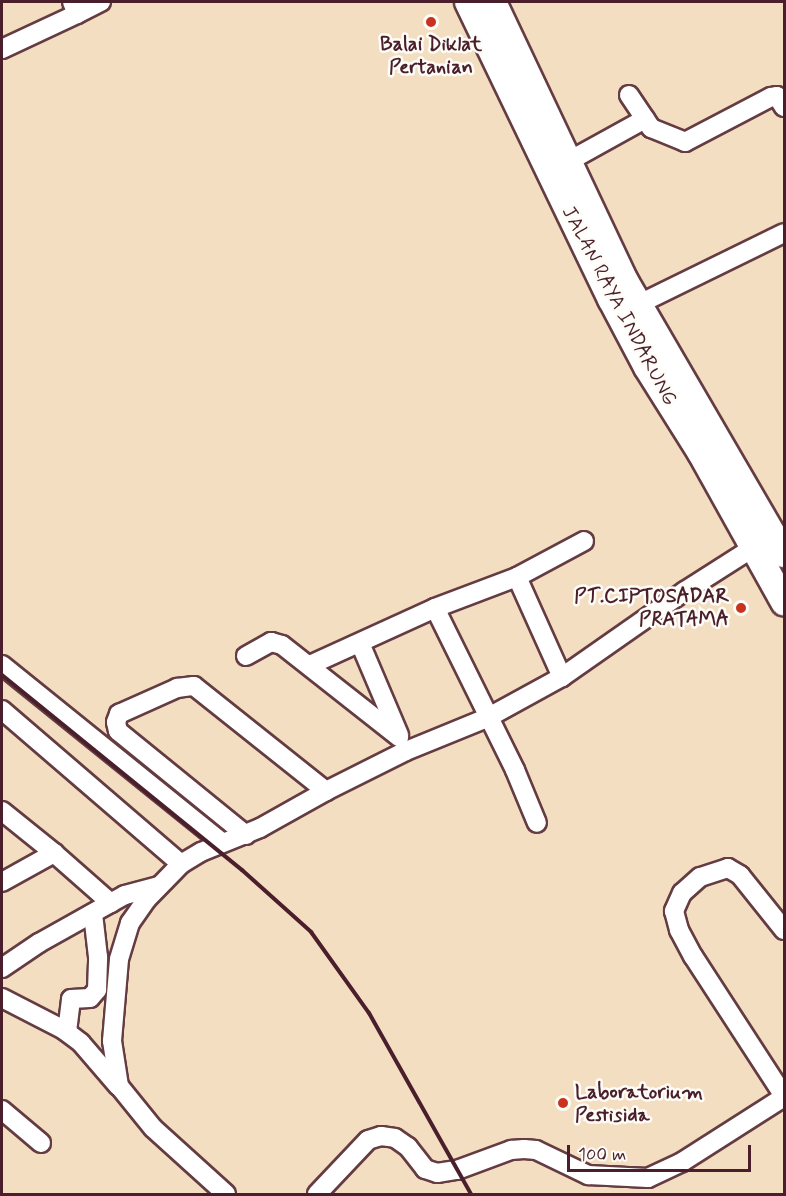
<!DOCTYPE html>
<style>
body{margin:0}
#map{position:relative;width:786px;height:1196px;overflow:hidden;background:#f4dec1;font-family:Mynerve,sans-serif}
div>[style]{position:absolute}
.roads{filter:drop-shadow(2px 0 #643c42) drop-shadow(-2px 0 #643c42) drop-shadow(0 2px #643c42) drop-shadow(0 -2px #643c42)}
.minor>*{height:18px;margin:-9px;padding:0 9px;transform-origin:9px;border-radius:9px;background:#fff}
.highway>*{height:26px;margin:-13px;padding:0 13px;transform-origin:13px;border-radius:13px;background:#fff}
.rail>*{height:4px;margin:-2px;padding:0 2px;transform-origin:2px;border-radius:2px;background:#4a1f2b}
.dots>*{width:16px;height:16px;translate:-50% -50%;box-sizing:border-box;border:3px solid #fdfcf7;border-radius:50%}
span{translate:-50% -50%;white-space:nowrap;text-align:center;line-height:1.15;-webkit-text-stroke:5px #fdfcf7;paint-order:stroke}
.poi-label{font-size:20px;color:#4a1f2b;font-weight:700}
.right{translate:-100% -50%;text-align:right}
.left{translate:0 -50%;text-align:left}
.street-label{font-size:20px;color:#4a1f2b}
.frame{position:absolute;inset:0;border:3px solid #4a1f2b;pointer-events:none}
.scale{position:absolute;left:567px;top:1145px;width:184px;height:27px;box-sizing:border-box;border:3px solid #4a1f2b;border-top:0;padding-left:8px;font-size:18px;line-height:21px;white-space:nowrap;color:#4a1f2b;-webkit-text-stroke:4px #fdfcf7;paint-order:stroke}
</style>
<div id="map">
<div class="roads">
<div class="minor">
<div style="left:72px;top:2px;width:13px;rotate:67deg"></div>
<div style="left:77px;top:14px;width:27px;rotate:-27deg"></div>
<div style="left:2px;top:49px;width:83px;rotate:-25deg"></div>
<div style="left:629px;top:95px;width:40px;rotate:56deg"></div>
<div style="left:651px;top:128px;width:37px;rotate:22deg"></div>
<div style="left:685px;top:142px;width:97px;rotate:-27.6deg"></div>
<div style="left:771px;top:97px;width:6px;rotate:-9deg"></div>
<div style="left:777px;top:96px;width:13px;rotate:58deg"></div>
<div style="left:569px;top:161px;width:87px;rotate:-28.9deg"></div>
<div style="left:639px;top:304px;width:161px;rotate:-26.1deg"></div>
<div style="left:517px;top:577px;width:110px;rotate:65.8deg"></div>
<div style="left:435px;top:608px;width:181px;rotate:63.7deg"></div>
<div style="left:515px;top:770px;width:57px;rotate:67.5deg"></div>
<div style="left:360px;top:643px;width:100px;rotate:67deg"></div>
<div style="left:246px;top:656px;width:29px;rotate:-29deg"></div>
<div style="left:271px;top:642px;width:11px;rotate:15deg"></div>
<div style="left:282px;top:645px;width:149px;rotate:38.2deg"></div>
<div style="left:2px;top:665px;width:282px;rotate:38.9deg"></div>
<div style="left:310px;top:665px;width:137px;rotate:-24.5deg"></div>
<div style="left:435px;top:608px;width:88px;rotate:-20.7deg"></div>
<div style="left:517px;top:577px;width:76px;rotate:-28.2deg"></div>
<div style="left:2px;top:710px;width:236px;rotate:40.7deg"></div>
<div style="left:2px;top:811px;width:67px;rotate:38.9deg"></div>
<div style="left:246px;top:835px;width:165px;rotate:-140.9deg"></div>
<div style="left:118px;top:731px;width:9px;rotate:-103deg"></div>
<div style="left:116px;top:722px;width:9px;rotate:-69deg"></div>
<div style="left:119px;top:714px;width:64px;rotate:-24.1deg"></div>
<div style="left:177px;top:688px;width:17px;rotate:-7deg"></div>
<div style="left:194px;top:686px;width:169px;rotate:38.5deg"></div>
<div style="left:2px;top:882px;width:60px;rotate:-29.1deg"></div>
<div style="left:54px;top:853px;width:76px;rotate:41.3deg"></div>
<div style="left:784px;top:930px;width:70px;rotate:-128.7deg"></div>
<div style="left:740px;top:875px;width:14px;rotate:-150deg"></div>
<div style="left:728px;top:868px;width:29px;rotate:162deg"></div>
<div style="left:700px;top:877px;width:24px;rotate:138deg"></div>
<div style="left:682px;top:893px;width:20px;rotate:114deg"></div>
<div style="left:674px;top:911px;width:20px;rotate:75deg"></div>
<div style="left:679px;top:930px;width:30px;rotate:62deg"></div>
<div style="left:693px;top:956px;width:167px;rotate:57deg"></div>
<div style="left:2px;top:968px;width:45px;rotate:-34deg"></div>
<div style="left:39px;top:943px;width:98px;rotate:-29.2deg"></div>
<div style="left:125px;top:895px;width:34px;rotate:-15deg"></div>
<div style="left:2px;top:998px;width:70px;rotate:27.3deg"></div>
<div style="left:64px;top:1030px;width:21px;rotate:37deg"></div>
<div style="left:81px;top:1043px;width:57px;rotate:49.3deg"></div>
<div style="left:67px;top:1032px;width:33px;rotate:-83deg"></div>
<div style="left:71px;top:999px;width:19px;rotate:-3deg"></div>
<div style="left:90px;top:998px;width:11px;rotate:-49deg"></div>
<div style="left:97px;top:990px;width:33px;rotate:-88deg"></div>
<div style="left:98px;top:957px;width:43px;rotate:-96.6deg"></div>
<div style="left:2px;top:1110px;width:51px;rotate:40.2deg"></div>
<div style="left:226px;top:1194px;width:98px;rotate:-137.9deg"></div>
<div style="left:153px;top:1128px;width:54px;rotate:-129deg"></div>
<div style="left:119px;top:1086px;width:46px;rotate:-98.8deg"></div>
<div style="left:112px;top:1041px;width:82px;rotate:-85.1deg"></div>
<div style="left:119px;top:959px;width:38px;rotate:-73deg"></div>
<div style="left:130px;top:923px;width:29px;rotate:-55deg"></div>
<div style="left:147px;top:899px;width:49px;rotate:-45.8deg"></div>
<div style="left:181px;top:864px;width:23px;rotate:-31deg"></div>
<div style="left:201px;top:852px;width:64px;rotate:-22.1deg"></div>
<div style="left:260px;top:828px;width:76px;rotate:-29.3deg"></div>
<div style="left:326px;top:791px;width:89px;rotate:-26.6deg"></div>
<div style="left:406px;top:751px;width:87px;rotate:-22.2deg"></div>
<div style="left:487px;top:718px;width:85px;rotate:-28.7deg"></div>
<div style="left:562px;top:677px;width:150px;rotate:-35deg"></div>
<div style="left:685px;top:591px;width:82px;rotate:-32.5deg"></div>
<div style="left:317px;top:1194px;width:74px;rotate:-46.6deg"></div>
<div style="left:368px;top:1140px;width:14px;rotate:-17deg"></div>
<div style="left:381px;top:1136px;width:14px;rotate:8deg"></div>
<div style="left:395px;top:1138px;width:16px;rotate:35deg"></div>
<div style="left:408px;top:1147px;width:28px;rotate:52deg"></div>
<div style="left:425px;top:1169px;width:13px;rotate:18deg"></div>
<div style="left:437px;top:1173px;width:20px;rotate:-9deg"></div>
<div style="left:457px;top:1170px;width:58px;rotate:-20.3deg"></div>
<div style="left:511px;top:1150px;width:13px;rotate:-4deg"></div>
<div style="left:524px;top:1149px;width:12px;rotate:5deg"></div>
<div style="left:536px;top:1150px;width:58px;rotate:25.7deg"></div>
<div style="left:588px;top:1175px;width:60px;rotate:2.9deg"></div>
<div style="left:648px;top:1178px;width:38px;rotate:-25deg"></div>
<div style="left:682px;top:1162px;width:121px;rotate:-32.5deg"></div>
</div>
<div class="highway">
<div style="left:468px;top:2px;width:330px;rotate:64.3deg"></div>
<div style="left:611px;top:299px;width:77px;rotate:62.1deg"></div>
<div style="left:647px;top:367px;width:102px;rotate:57.9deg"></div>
<div style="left:701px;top:453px;width:171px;rotate:60.9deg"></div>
<div style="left:493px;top:2px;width:309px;rotate:64.7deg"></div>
<div style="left:625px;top:281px;width:316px;rotate:59.8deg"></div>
</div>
</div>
<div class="rail">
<div style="left:2px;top:675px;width:309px;rotate:39.1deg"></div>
<div style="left:242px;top:870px;width:93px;rotate:41.9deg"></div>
<div style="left:311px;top:932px;width:100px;rotate:54.4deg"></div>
<div style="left:369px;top:1013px;width:208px;rotate:60.6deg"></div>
</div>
<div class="dots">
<div style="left:431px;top:22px;background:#c8321e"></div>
<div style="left:741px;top:608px;background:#c8321e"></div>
<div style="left:563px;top:1103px;background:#c8321e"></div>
</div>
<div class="poi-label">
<span style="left:431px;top:56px">Balai Diklat<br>Pertanian</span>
<span class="right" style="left:729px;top:608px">PT.CIPTOSADAR<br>PRATAMA</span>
<span class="left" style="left:575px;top:1104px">Laboratorium<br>Pestisida</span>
</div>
<div class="street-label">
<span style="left:619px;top:306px;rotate:62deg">JALAN RAYA INDARUNG</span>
</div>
<div class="frame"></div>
<div class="scale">100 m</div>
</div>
